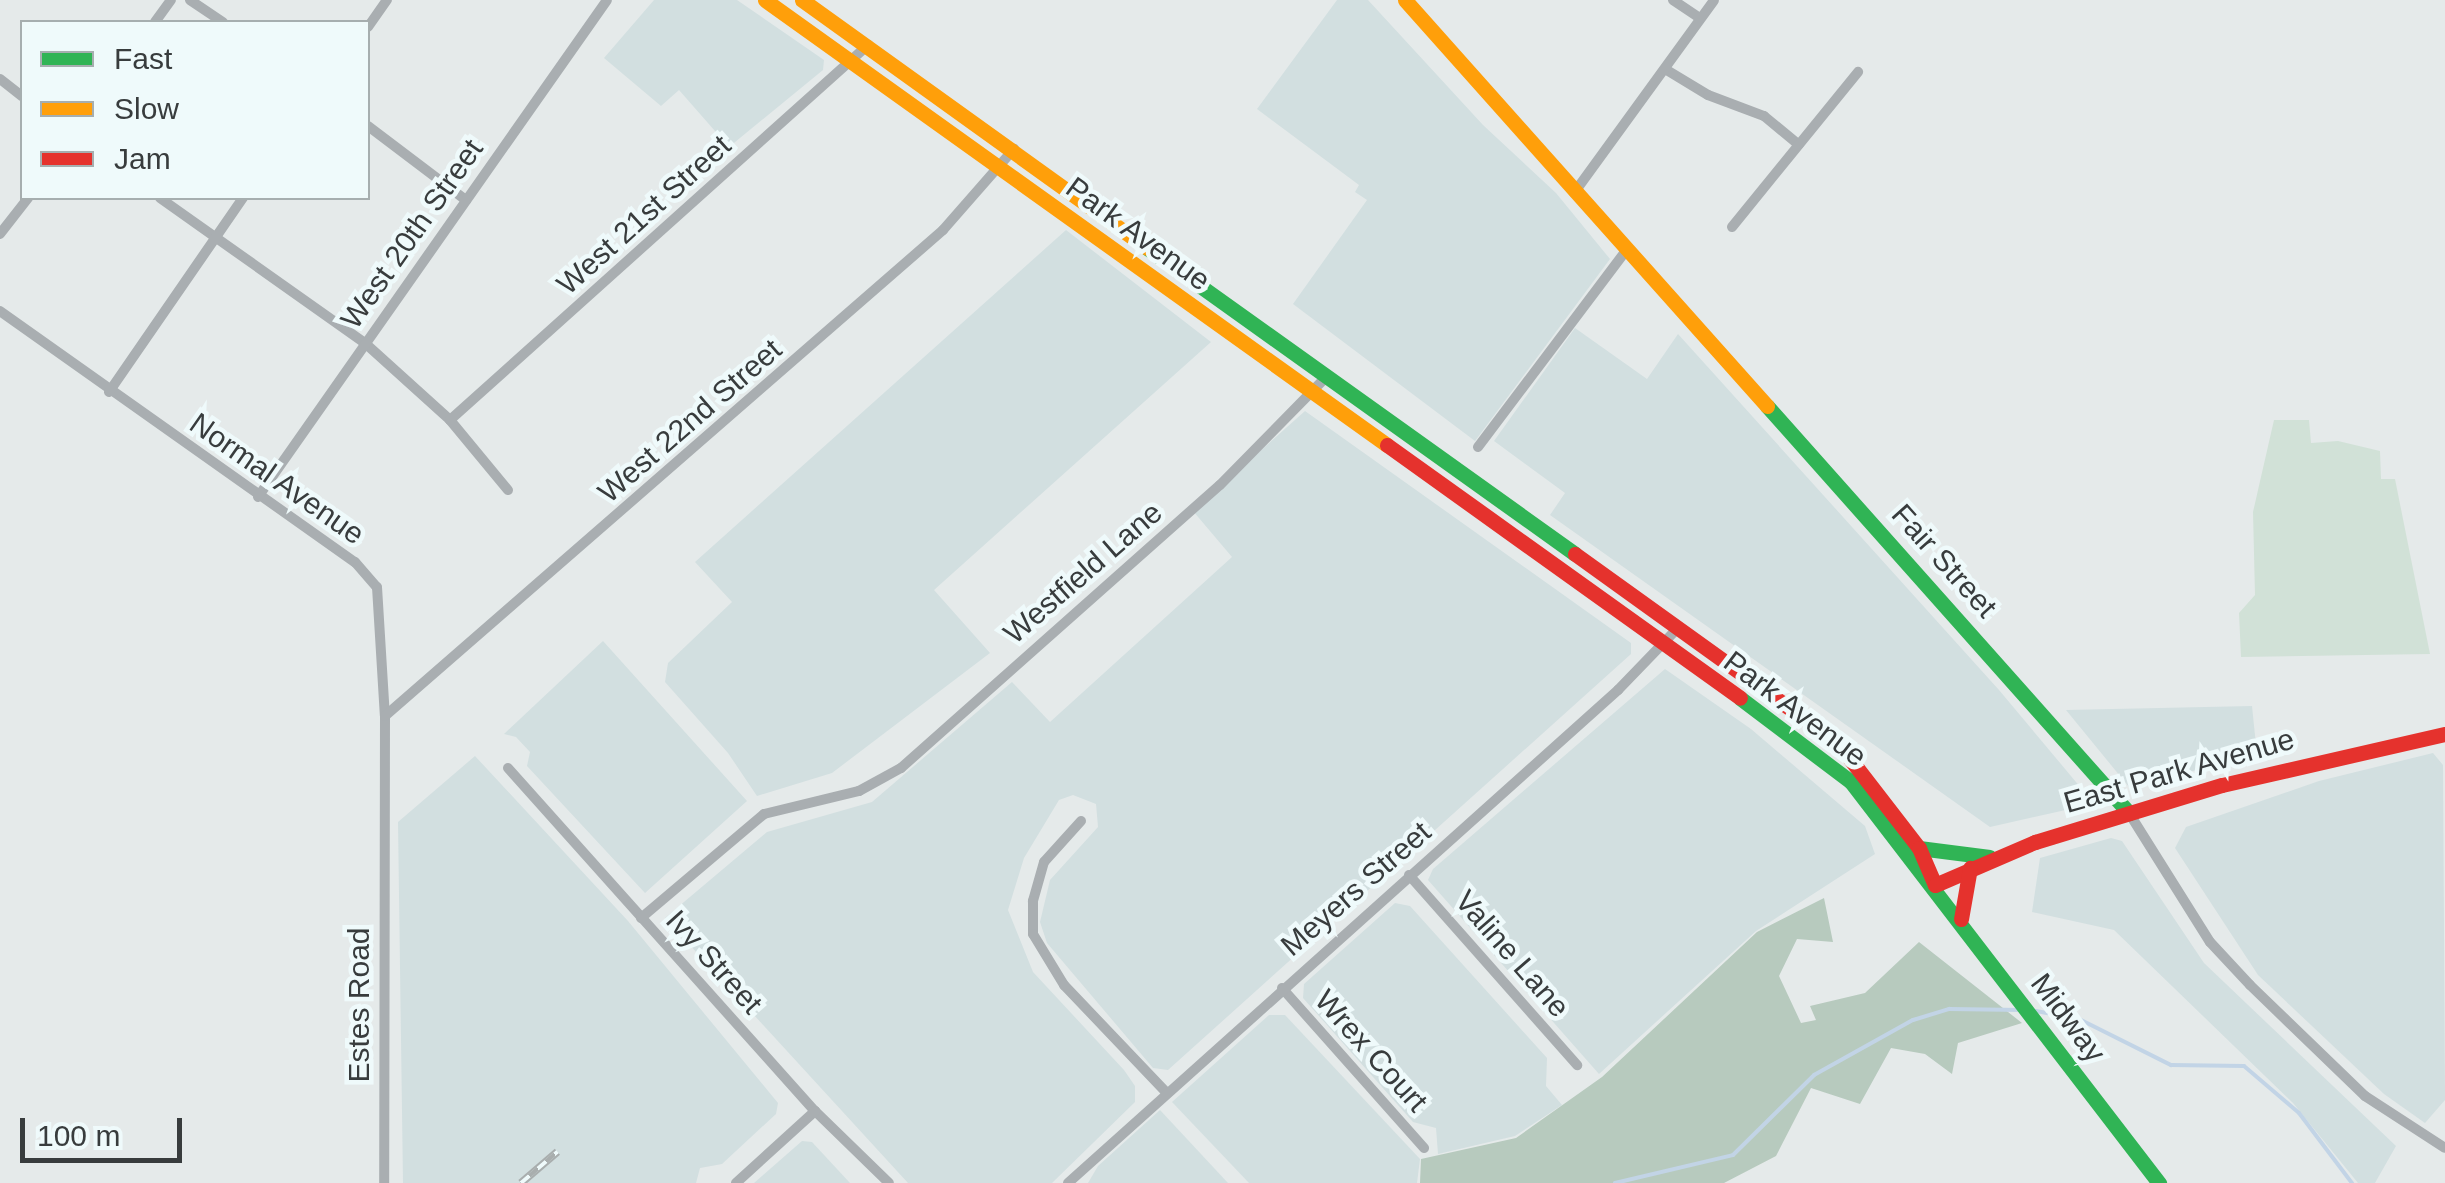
<!DOCTYPE html>
<style>
body{margin:0}
#map{position:relative;width:2445px;height:1183px;overflow:hidden;background:#e5eaea;font-family:Arial,sans-serif}
div>[style]{position:absolute}
.built>*{inset:0;background:#d2dfe0}
.green>*{inset:0;background:#d1e1d7}
.forest>*{inset:0;background:#b7cabe}
.stream>*{height:4px;margin:-2px;padding:0 2px;transform-origin:2px;border-radius:2px;background:#c2d4e6}
.street>*{height:10px;margin:-5px;padding:0 5px;transform-origin:5px;border-radius:5px;background:#a9aeb1}
.fast>*{height:15px;margin:-7.5px;padding:0 7.5px;transform-origin:7.5px;border-radius:7.5px;background:#30b455}
.slow>*{height:15px;margin:-7.5px;padding:0 7.5px;transform-origin:7.5px;border-radius:7.5px;background:#ff9f0a}
.jam>*{height:15px;margin:-7.5px;padding:0 7.5px;transform-origin:7.5px;border-radius:7.5px;background:#e5322d}
.rail>*{height:8px;margin-top:-4px;transform-origin:0;background:repeating-linear-gradient(90deg,#effafb 0 11px,#a9aeae 0 22px);box-sizing:border-box;border-block:2px solid #a9aeae}
span{translate:-50% -50%;white-space:nowrap;text-align:center;line-height:1.15;-webkit-text-stroke:9px #effafb;paint-order:stroke}
.street-label{font-size:30px;color:#383c3d}
.legend{position:absolute;left:20px;top:20px;width:350px;height:180px;box-sizing:border-box;background:#effafb;border:2px solid #a6aeaf;margin:0;padding:12px 18px;list-style:none;font-size:30px;color:#383c3d}
.legend li{display:flex;align-items:center;gap:20px;height:50px}
.legend b{width:50px;border:2px solid #a6aeaf}
.scale{position:absolute;left:20px;top:1118px;width:162px;height:45px;box-sizing:border-box;border:5px solid #383c3d;border-top:0;padding-left:12px;font-size:30px;line-height:35px;white-space:nowrap;color:#383c3d;-webkit-text-stroke:8px #effafb;paint-order:stroke}
</style>
<div id="map">
<div class="built">
<div style="clip-path:polygon(654px 0,737px 0,824px 60px,823px 70px,729px 147px,679px 90px,661px 106px,604px 58px)"></div>
<div style="clip-path:polygon(1337px 0,1368px 0,1483px 125px,1556px 193px,1610px 259px,1475px 441px,1293px 304px,1367px 200px,1355px 192px,1359px 185px,1257px 109px)"></div>
<div style="clip-path:polygon(1066px 230px,1211px 342px,934px 590px,990px 653px,832px 773px,757px 796px,728px 753px,665px 682px,668px 663px,732px 602px,695px 562px)"></div>
<div style="clip-path:polygon(1575px 328px,1647px 379px,1678px 334px,1999px 690px,2081px 788px,2079px 807px,1990px 827px,1550px 515px,1565px 493px,1494px 441px)"></div>
<div style="clip-path:polygon(1305px 411px,1631px 643px,1631px 654px,1168px 1070px,1153px 1068px,1047px 943px,1040px 922px,1050px 880px,1098px 827px,1096px 804px,1073px 795px,1059px 800px,1024px 858px,1008px 910px,1033px 972px,1124px 1070px,1135px 1086px,1135px 1102px,1052px 1183px,908px 1183px,665px 918px,767px 832px,872px 802px,1012px 682px,1050px 722px,1232px 557px,1193px 511px)"></div>
<div style="clip-path:polygon(603px 641px,747px 801px,645px 893px,527px 766px,530px 752px,516px 737px,504px 734px)"></div>
<div style="clip-path:polygon(1665px 669px,1751px 729px,1865px 826px,1875px 854px,1756px 931px,1599px 1074px,1428px 880px,1433px 869px)"></div>
<div style="clip-path:polygon(2252px 706px,2257px 755px,2129px 787px,2066px 710px)"></div>
<div style="clip-path:polygon(2433px 753px,2443px 765px,2445px 1100px,2425px 1123px,2384px 1094px,2258px 975px,2175px 848px,2186px 827px,2319px 781px)"></div>
<div style="clip-path:polygon(475px 756px,628px 921px,778px 1103px,776px 1114px,722px 1164px,700px 1168px,696px 1183px,403px 1183px,398px 822px)"></div>
<div style="clip-path:polygon(2111px 838px,2122px 841px,2204px 963px,2396px 1146px,2375px 1183px,2358px 1183px,2293px 1103px,2114px 930px,2032px 912px,2040px 858px)"></div>
<div style="clip-path:polygon(1395px 903px,1410px 906px,1547px 1058px,1546px 1086px,1562px 1105px,1515px 1136px,1438px 1154px,1436px 1128px,1413px 1122px,1303px 998px,1304px 984px)"></div>
<div style="clip-path:polygon(1269px 1015px,1285px 1015px,1420px 1159px,1417px 1183px,1249px 1183px,1172px 1102px)"></div>
<div style="clip-path:polygon(1160px 1110px,1228px 1183px,1088px 1183px,1098px 1166px)"></div>
<div style="clip-path:polygon(802px 1141px,812px 1142px,850px 1183px,754px 1183px)"></div>
</div>
<div class="green">
<div style="clip-path:polygon(2274px 420px,2309px 420px,2311px 443px,2338px 441px,2380px 451px,2381px 479px,2395px 479px,2430px 654px,2241px 657px,2239px 613px,2255px 595px,2253px 512px)"></div>
</div>
<div class="forest">
<div style="clip-path:polygon(1824px 898px,1833px 942px,1797px 939px,1779px 976px,1801px 1023px,1816px 1020px,1810px 1006px,1865px 993px,1919px 942px,2022px 1023px,1958px 1043px,1952px 1074px,1925px 1054px,1891px 1048px,1860px 1104px,1811px 1088px,1776px 1156px,1724px 1183px,1420px 1183px,1421px 1159px,1516px 1138px,1602px 1077px,1757px 932px)"></div>
</div>
<div class="stream">
<div style="left:2036px;top:1011px;width:44px;rotate:10.5deg"></div>
<div style="left:2079px;top:1019px;width:103px;rotate:26.6deg"></div>
<div style="left:2171px;top:1065px;width:73px;rotate:0.8deg"></div>
<div style="left:2244px;top:1066px;width:72px;rotate:40.5deg"></div>
<div style="left:2299px;top:1113px;width:88px;rotate:52.9deg"></div>
<div style="left:1615px;top:1183px;width:121px;rotate:-13.3deg"></div>
<div style="left:1733px;top:1155px;width:114px;rotate:-44.6deg"></div>
<div style="left:1814px;top:1075px;width:113px;rotate:-29.1deg"></div>
<div style="left:1913px;top:1020px;width:38px;rotate:-17deg"></div>
<div style="left:1949px;top:1009px;width:73px;rotate:0.8deg"></div>
</div>
<div class="street">
<div style="left:190px;top:0;width:40px;rotate:34deg"></div>
<div style="left:1673px;top:0;width:32px;rotate:34deg"></div>
<div style="left:155px;top:22px;width:27px;rotate:-54deg"></div>
<div style="left:368px;top:27px;width:33px;rotate:-55deg"></div>
<div style="left:1665px;top:69px;width:50px;rotate:31.2deg"></div>
<div style="left:1708px;top:95px;width:60px;rotate:20.6deg"></div>
<div style="left:1764px;top:116px;width:45px;rotate:39.6deg"></div>
<div style="left:0;top:79px;width:28px;rotate:38deg"></div>
<div style="left:368px;top:126px;width:123px;rotate:37.1deg"></div>
<div style="left:1574px;top:193px;width:238px;rotate:-54deg"></div>
<div style="left:160px;top:198px;width:252px;rotate:35.3deg"></div>
<div style="left:366px;top:344px;width:113px;rotate:42.1deg"></div>
<div style="left:450px;top:420px;width:91px;rotate:50.4deg"></div>
<div style="left:1732px;top:227px;width:200px;rotate:-50.9deg"></div>
<div style="left:0;top:234px;width:46px;rotate:-52.1deg"></div>
<div style="left:0;top:311px;width:435px;rotate:35.3deg"></div>
<div style="left:355px;top:562px;width:33px;rotate:49deg"></div>
<div style="left:377px;top:587px;width:129px;rotate:86.5deg"></div>
<div style="left:385px;top:716px;width:467px;rotate:90.1deg"></div>
<div style="left:109px;top:392px;width:236px;rotate:-55.4deg"></div>
<div style="left:450px;top:420px;width:562px;rotate:-41.9deg"></div>
<div style="left:1478px;top:447px;width:248px;rotate:-53deg"></div>
<div style="left:258px;top:497px;width:607px;rotate:-54.92deg"></div>
<div style="left:385px;top:716px;width:740px;rotate:-41.05deg"></div>
<div style="left:943px;top:230px;width:108px;rotate:-48.8deg"></div>
<div style="left:508px;top:768px;width:460px;rotate:48.2deg"></div>
<div style="left:815px;top:1111px;width:103px;rotate:44.2deg"></div>
<div style="left:2129px;top:813px;width:152px;rotate:57.9deg"></div>
<div style="left:2210px;top:942px;width:59px;rotate:47.1deg"></div>
<div style="left:2250px;top:985px;width:160px;rotate:44deg"></div>
<div style="left:2365px;top:1096px;width:95px;rotate:33deg"></div>
<div style="left:1081px;top:821px;width:55px;rotate:132.1deg"></div>
<div style="left:1044px;top:862px;width:41px;rotate:105.8deg"></div>
<div style="left:1033px;top:901px;width:33px;rotate:90deg"></div>
<div style="left:1033px;top:934px;width:60px;rotate:58.7deg"></div>
<div style="left:1064px;top:985px;width:146px;rotate:46.4deg"></div>
<div style="left:1409px;top:875px;width:254px;rotate:48.5deg"></div>
<div style="left:641px;top:918px;width:161px;rotate:-40.2deg"></div>
<div style="left:764px;top:814px;width:98px;rotate:-13.6deg"></div>
<div style="left:859px;top:791px;width:48px;rotate:-28.7deg"></div>
<div style="left:901px;top:768px;width:426px;rotate:-41.6deg"></div>
<div style="left:1220px;top:485px;width:153px;rotate:-45.5deg"></div>
<div style="left:1282px;top:988px;width:214px;rotate:48.4deg"></div>
<div style="left:736px;top:1183px;width:107px;rotate:-42.3deg"></div>
<div style="left:1068px;top:1183px;width:739px;rotate:-41.87deg"></div>
<div style="left:1618px;top:690px;width:83px;rotate:-46deg"></div>
</div>
<div class="fast">
<div style="left:1147px;top:248px;width:526px;rotate:35.56deg"></div>
<div style="left:1767px;top:406px;width:545px;rotate:48.35deg"></div>
<div style="left:1740px;top:698px;width:139px;rotate:37.1deg"></div>
<div style="left:1851px;top:782px;width:506px;rotate:52.47deg"></div>
<div style="left:1919px;top:848px;width:71px;rotate:7.3deg"></div>
</div>
<div class="slow">
<div style="left:765px;top:0;width:765px;rotate:35.58deg"></div>
<div style="left:802px;top:0;width:425px;rotate:35.7deg"></div>
<div style="left:1405px;top:0;width:544px;rotate:48.28deg"></div>
</div>
<div class="jam">
<div style="left:1387px;top:445px;width:434px;rotate:35.6deg"></div>
<div style="left:1575px;top:554px;width:322px;rotate:35.7deg"></div>
<div style="left:1837px;top:742px;width:134px;rotate:52.3deg"></div>
<div style="left:1919px;top:848px;width:40px;rotate:66.6deg"></div>
<div style="left:1935px;top:885px;width:109px;rotate:-23.3deg"></div>
<div style="left:2035px;top:842px;width:195px;rotate:-17deg"></div>
<div style="left:2222px;top:785px;width:229px;rotate:-12.9deg"></div>
<div style="left:1961px;top:919px;width:52px;rotate:-80deg"></div>
</div>
<div class="rail">
<div style="left:521px;top:1183px;width:48px;rotate:-40.7deg"></div>
</div>
<div class="street-label">
<span style="left:644px;top:215px;rotate:-42deg">West 21st Street</span>
<span style="left:412px;top:234px;rotate:-55deg">West 20th Street</span>
<span style="left:1138px;top:234px;rotate:36deg">Park Avenue</span>
<span style="left:690px;top:421px;rotate:-41deg">West 22nd Street</span>
<span style="left:277px;top:479px;rotate:35deg">Normal Avenue</span>
<span style="left:1944px;top:561px;rotate:48deg">Fair Street</span>
<span style="left:1083px;top:573px;rotate:-41deg">Westfield Lane</span>
<span style="left:1795px;top:709px;rotate:37deg">Park Avenue</span>
<span style="left:2179px;top:771px;rotate:-16deg">East Park Avenue</span>
<span style="left:1356px;top:889px;rotate:-41deg">Meyers Street</span>
<span style="left:1512px;top:954px;rotate:49deg">Valine Lane</span>
<span style="left:714px;top:962px;rotate:48deg">Ivy Street</span>
<span style="left:359px;top:1005px;rotate:-90deg">Estes Road</span>
<span style="left:2068px;top:1018px;rotate:53deg">Midway</span>
<span style="left:1371px;top:1051px;rotate:48deg">Wrex Court</span>
</div>
<ul class="legend">
<li><b style="height:12px;background:#30b455"></b>Fast</li>
<li><b style="height:12px;background:#ff9f0a"></b>Slow</li>
<li><b style="height:12px;background:#e5322d"></b>Jam</li>
</ul>
<div class="scale">100 m</div>
</div>
